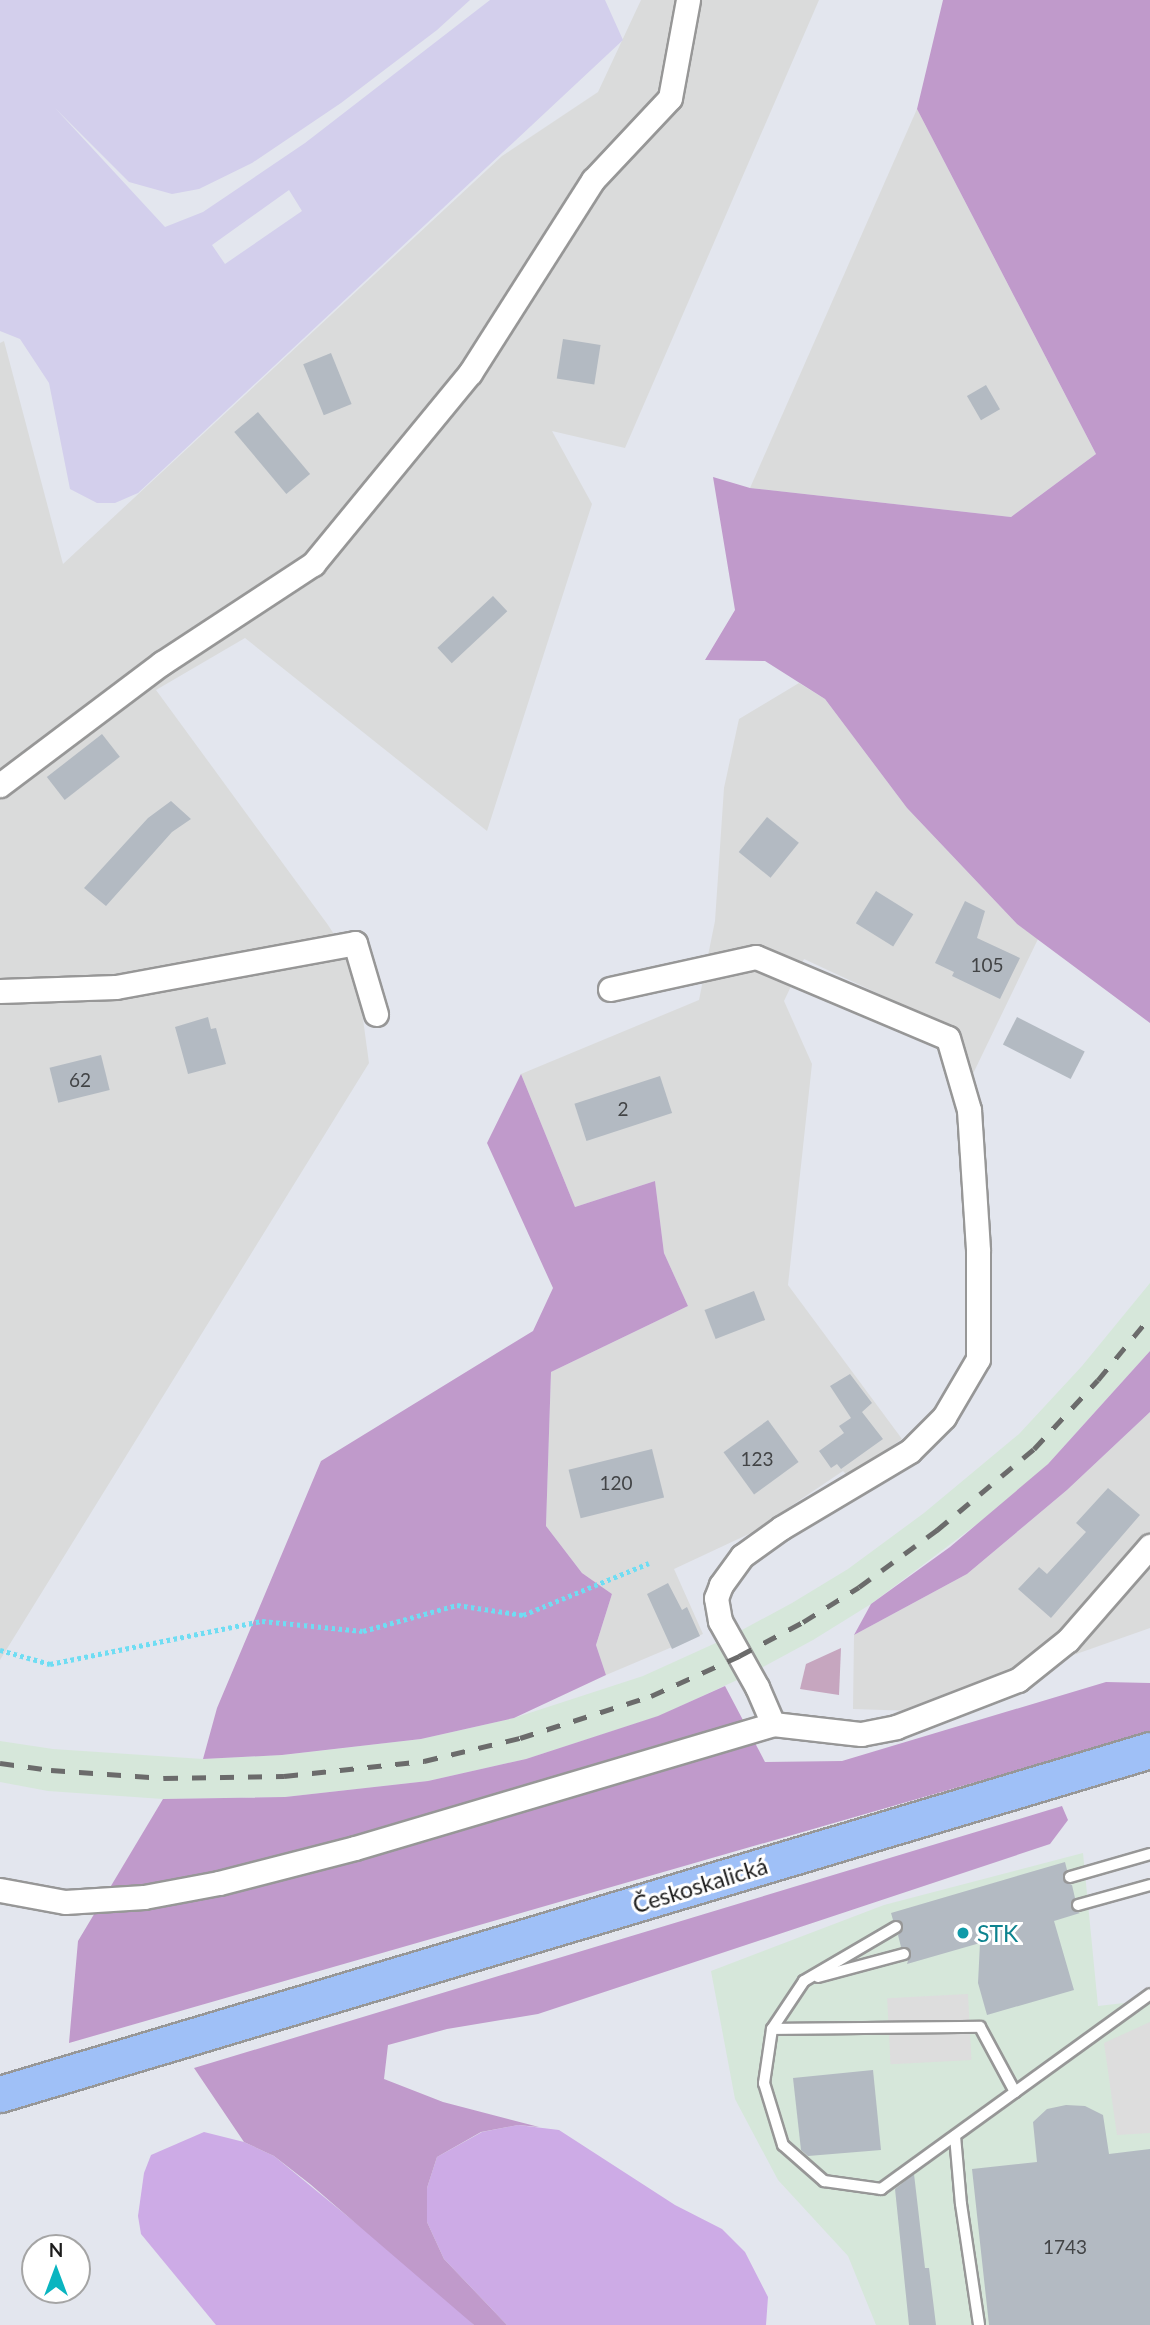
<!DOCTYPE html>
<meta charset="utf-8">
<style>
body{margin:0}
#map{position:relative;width:1150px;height:2325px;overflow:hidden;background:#e3e6ee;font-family:Lato,sans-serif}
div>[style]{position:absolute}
.residential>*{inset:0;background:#dadbdb}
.industrial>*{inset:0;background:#d6e7da}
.farmland>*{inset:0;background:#d3cfec}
.grass>*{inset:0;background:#cdabe6}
.forest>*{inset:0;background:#c09acb}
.cemetery>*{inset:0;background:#c6a6bf}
.parking>*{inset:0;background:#ddd;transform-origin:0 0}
.building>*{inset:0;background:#b3bac2;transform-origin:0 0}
.path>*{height:4.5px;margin-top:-2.25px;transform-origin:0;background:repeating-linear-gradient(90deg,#6fddf3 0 3.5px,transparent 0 7px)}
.roads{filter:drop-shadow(2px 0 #979797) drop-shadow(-2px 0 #979797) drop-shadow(0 2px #979797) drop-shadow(0 -2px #979797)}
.lane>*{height:10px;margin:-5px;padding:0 5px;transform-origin:5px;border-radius:5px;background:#fff}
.street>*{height:23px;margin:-11.5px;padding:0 11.5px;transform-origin:11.5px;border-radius:11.5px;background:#fff}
.primary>*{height:35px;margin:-17.5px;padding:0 17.5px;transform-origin:17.5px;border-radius:17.5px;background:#9fc0f7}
.rail>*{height:5px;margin-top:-2.5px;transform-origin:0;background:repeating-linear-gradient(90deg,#6b6b6b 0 14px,transparent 0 28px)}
.dots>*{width:19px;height:19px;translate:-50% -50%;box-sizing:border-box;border:4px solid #fff;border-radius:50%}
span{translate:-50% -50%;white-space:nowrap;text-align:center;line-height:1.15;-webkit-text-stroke:6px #fff;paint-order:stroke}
.number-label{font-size:19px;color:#424446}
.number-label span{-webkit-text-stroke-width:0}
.street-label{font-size:23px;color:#1d1d1d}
.culture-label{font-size:23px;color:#0d838f}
.left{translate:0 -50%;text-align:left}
.north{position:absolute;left:21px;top:2234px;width:70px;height:70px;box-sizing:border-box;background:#fff;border:2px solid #a5a5a5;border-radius:50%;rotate:0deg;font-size:19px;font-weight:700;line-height:28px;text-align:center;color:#1d1d1d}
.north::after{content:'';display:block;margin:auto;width:24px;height:32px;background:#0ab5c0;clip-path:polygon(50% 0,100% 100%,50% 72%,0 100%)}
</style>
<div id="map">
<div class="residential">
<div style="clip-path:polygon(641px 0,819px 0,625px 448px,552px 431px,592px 504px,487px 831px,245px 638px,156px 690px,328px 925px,356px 968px,369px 1063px,0 1660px,0 343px,4px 341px,63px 564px,502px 156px,598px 92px)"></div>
<div style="clip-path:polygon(917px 109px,1096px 454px,1011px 517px,750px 488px)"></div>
<div style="clip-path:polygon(799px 683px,825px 699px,907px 808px,1017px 924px,1038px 939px,970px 1080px,961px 1032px,804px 959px,784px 1001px,812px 1064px,788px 1285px,902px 1439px,848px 1476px,843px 1471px,751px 1533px,674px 1569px,703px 1634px,606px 1675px,596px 1645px,612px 1594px,582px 1573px,546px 1526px,551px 1372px,688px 1306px,664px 1253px,655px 1181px,575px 1207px,521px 1074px,699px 1000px,715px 921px,724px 788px,739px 719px)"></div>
<div style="clip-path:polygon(1150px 1412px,1150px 1628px,914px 1711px,853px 1709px,854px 1635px,967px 1574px,1067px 1490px)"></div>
</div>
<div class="industrial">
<div style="clip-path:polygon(1150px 1283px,1150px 1351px,1048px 1464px,1005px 1503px,871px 1604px,813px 1640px,748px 1675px,659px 1716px,526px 1759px,428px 1781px,285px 1797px,163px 1799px,48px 1791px,0 1782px,0 1741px,53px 1749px,203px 1759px,283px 1755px,421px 1739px,514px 1718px,643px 1676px,729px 1637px,792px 1603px,848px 1569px,924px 1513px,1019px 1434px,1082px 1366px)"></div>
<div style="clip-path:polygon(1083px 1853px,1098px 2006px,1150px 2000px,1150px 2325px,876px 2325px,848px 2256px,778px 2180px,735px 2099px,711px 1971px,884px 1905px)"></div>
</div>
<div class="farmland">
<div style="clip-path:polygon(evenodd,0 0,470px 0,437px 30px,341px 103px,252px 163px,199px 189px,172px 194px,129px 182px,55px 108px,165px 227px,203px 212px,305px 143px,490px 0,605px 0,623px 40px,138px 493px,115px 503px,97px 503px,70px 489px,49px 383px,20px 339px,0 331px,0 0,289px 190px,302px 211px,225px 264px,212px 245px,289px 190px)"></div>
</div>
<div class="grass">
<div style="clip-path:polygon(518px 2125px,559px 2130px,675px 2205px,722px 2229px,745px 2252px,768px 2297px,766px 2325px,507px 2325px,444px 2259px,427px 2222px,427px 2188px,437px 2157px,482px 2132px)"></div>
<div style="clip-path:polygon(204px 2132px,244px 2142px,274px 2156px,440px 2292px,474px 2325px,216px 2325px,141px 2234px,138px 2216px,144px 2173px,151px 2155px)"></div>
</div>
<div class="forest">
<div style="clip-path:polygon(943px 0,1150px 0,1150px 1023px,1017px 924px,907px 808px,825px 699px,765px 661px,705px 660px,735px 610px,713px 477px,750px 488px,1011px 517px,1096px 454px,917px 109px)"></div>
<div style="clip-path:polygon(521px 1074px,575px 1207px,655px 1181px,664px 1253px,688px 1306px,551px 1372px,546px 1526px,582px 1573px,612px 1594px,596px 1645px,606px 1675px,514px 1718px,421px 1739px,282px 1755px,203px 1759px,217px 1708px,321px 1461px,533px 1331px,553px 1288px,487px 1143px)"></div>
<div style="clip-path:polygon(1150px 1351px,1150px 1412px,1067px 1490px,967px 1574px,854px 1635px,871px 1604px,950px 1547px,1048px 1464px)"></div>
<div style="clip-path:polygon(1106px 1682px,1150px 1683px,1150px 1732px,69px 2043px,78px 1941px,163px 1799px,285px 1797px,428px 1781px,526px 1759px,658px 1716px,725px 1686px,765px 1762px,842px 1761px)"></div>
<div style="clip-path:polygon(1062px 1806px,1068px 1820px,1050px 1844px,538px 2014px,447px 2029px,388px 2045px,384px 2079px,443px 2102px,539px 2127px,518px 2125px,481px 2132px,437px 2157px,427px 2188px,427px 2222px,444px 2259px,507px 2325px,474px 2325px,310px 2184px,274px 2156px,244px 2142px,194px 2068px)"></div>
</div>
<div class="cemetery">
<div style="clip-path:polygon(841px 1648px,839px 1695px,800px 1689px,806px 1664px)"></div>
</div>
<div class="parking">
<div style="left:968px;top:1994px;width:66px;height:81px;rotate:87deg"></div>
<div style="clip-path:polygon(1150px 2022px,1150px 2133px,1117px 2135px,1104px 2043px)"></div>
</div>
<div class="building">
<div style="left:563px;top:339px;width:38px;height:40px;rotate:9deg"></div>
<div style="left:331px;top:353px;width:55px;height:30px;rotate:68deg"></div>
<div style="left:986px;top:385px;width:28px;height:22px;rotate:60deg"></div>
<div style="left:258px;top:412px;width:81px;height:31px;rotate:50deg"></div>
<div style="left:493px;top:596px;width:21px;height:76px;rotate:47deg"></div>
<div style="left:102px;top:734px;width:29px;height:70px;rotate:52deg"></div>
<div style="clip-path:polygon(171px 801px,191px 819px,172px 832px,106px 906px,84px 888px,148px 818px)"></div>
<div style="left:767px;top:817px;width:41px;height:45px;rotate:39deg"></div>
<div style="left:876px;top:891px;width:44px;height:38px;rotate:32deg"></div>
<div style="clip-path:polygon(965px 901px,985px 911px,977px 938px,1020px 958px,1000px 999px,952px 976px,954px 972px,935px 963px)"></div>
<div style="clip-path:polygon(208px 1017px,211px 1029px,216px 1028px,226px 1064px,188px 1074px,175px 1027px)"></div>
<div style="left:1017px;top:1017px;width:76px;height:31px;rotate:27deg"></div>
<div style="left:101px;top:1055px;width:36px;height:53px;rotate:76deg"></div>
<div style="left:660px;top:1076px;width:39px;height:90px;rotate:72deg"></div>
<div style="left:754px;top:1291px;width:31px;height:53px;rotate:69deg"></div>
<div style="clip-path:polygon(850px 1374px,872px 1403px,862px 1412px,883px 1439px,841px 1469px,837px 1464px,831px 1468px,819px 1451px,844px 1433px,839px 1426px,851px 1418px,830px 1386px)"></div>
<div style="left:768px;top:1420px;width:52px;height:55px;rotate:54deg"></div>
<div style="left:652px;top:1449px;width:50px;height:86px;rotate:76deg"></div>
<div style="clip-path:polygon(1108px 1488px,1140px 1515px,1051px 1618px,1018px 1589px,1039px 1567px,1047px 1574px,1086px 1532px,1076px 1523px)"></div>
<div style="clip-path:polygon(668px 1583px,682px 1610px,687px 1607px,700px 1636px,672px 1649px,647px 1594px)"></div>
<div style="clip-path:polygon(1065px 1862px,1067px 1870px,1063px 1880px,1072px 1885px,1075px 1898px,1071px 1908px,1080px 1913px,1054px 1921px,1074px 1990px,987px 2015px,978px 1983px,980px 1943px,907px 1964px,911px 1951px,901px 1947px,898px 1935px,903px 1930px,903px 1924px,893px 1920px,891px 1913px)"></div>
<div style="clip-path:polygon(873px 2070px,881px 2150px,808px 2156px,801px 2150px,793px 2078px)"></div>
<div style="clip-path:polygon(1066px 2105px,1085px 2106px,1103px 2115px,1109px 2154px,1150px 2149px,1150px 2325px,989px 2325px,972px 2169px,1037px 2162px,1033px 2122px,1047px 2109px)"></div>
<div style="clip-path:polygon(914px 2174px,925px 2268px,929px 2268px,936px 2325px,909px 2325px,895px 2189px)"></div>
</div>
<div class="path">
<div style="left:0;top:1650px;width:52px;rotate:15.6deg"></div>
<div style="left:50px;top:1664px;width:216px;rotate:-11.5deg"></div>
<div style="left:262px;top:1621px;width:101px;rotate:5.7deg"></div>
<div style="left:363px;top:1631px;width:98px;rotate:-15.5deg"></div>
<div style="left:457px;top:1605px;width:67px;rotate:8.6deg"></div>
<div style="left:523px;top:1615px;width:136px;rotate:-22.4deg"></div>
</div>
<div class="roads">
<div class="lane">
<div style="left:1070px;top:1877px;width:83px;rotate:-16deg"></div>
<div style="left:1078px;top:1905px;width:75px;rotate:-15.5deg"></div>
<div style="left:896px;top:1927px;width:107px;rotate:149.6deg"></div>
<div style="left:804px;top:1981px;width:58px;rotate:123.7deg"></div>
<div style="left:772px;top:2029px;width:55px;rotate:98.4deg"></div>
<div style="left:764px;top:2083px;width:65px;rotate:73deg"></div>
<div style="left:783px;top:2145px;width:55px;rotate:41.3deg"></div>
<div style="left:824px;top:2181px;width:58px;rotate:8deg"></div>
<div style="left:881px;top:2189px;width:332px;rotate:-35.9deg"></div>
<div style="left:818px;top:1977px;width:89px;rotate:-15deg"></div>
<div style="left:772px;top:2029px;width:208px;rotate:-0.6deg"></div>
<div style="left:980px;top:2027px;width:74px;rotate:61.7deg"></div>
<div style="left:955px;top:2136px;width:68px;rotate:85deg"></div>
<div style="left:961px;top:2204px;width:122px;rotate:81.5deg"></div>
</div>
<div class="street">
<div style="left:0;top:785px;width:203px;rotate:-37deg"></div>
<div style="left:162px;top:663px;width:181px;rotate:-33.3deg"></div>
<div style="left:313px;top:564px;width:247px;rotate:-50.6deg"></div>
<div style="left:470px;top:373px;width:229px;rotate:-57.5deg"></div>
<div style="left:593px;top:180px;width:112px;rotate:-46.8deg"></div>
<div style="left:670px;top:98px;width:100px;rotate:-79.6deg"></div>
<div style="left:610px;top:989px;width:149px;rotate:-12.4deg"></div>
<div style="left:756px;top:957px;width:208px;rotate:22.9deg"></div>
<div style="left:948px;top:1038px;width:75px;rotate:73.7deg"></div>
<div style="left:969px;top:1110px;width:141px;rotate:86.3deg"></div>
<div style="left:978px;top:1251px;width:108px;rotate:90deg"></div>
<div style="left:978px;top:1359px;width:67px;rotate:120.4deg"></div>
<div style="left:944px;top:1417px;width:48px;rotate:135deg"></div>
<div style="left:910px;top:1451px;width:150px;rotate:149.2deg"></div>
<div style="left:781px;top:1528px;width:48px;rotate:144.3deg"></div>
<div style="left:742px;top:1556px;width:36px;rotate:126deg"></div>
<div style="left:721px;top:1585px;width:14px;rotate:111deg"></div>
<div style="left:716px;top:1598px;width:23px;rotate:80deg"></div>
<div style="left:720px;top:1621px;width:76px;rotate:60.7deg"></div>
<div style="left:757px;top:1687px;width:40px;rotate:66.6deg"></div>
<div style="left:0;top:991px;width:116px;rotate:-2deg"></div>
<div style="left:116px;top:987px;width:243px;rotate:-10.4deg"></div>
<div style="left:355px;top:943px;width:74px;rotate:73.5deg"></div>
<div style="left:0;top:1890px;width:66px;rotate:10.5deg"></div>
<div style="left:65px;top:1902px;width:79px;rotate:-3.6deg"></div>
<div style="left:144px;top:1897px;width:76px;rotate:-10.6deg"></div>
<div style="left:219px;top:1883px;width:140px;rotate:-14.4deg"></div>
<div style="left:355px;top:1848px;width:436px;rotate:-16.5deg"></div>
<div style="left:773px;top:1724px;width:89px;rotate:6.5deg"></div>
<div style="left:861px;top:1734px;width:36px;rotate:-11deg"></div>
<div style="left:896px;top:1727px;width:131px;rotate:-21.1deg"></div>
<div style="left:1018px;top:1680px;width:64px;rotate:-38.7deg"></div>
<div style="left:1068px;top:1640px;width:125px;rotate:-48.9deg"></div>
</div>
<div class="primary">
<div style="left:0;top:2094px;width:1200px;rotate:-16.65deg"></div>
</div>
</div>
<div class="rail">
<div style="left:0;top:1763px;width:51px;rotate:7.8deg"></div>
<div style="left:51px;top:1770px;width:113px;rotate:4deg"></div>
<div style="left:164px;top:1778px;width:120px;rotate:-1deg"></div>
<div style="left:284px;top:1776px;width:141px;rotate:-6.1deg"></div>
<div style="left:424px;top:1761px;width:99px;rotate:-13.5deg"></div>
<div style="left:520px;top:1738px;width:138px;rotate:-17.8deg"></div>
<div style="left:651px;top:1696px;width:97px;rotate:-24.4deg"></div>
<div style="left:739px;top:1656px;width:72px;rotate:-28deg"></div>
<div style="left:803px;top:1622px;width:66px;rotate:-32deg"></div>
<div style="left:859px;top:1587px;width:97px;rotate:-36.2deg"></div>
<div style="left:937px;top:1530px;width:126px;rotate:-39.9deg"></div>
<div style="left:1034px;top:1449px;width:94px;rotate:-47.2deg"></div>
<div style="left:1098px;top:1380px;width:82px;rotate:-50.5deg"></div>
</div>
<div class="dots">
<div style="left:963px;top:1933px;background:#0f9aa8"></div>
</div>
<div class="number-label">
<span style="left:987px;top:965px">105</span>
<span style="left:80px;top:1080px">62</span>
<span style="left:623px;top:1109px">2</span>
<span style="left:757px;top:1459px">123</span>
<span style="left:616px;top:1483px">120</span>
<span style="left:1065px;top:2247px">1743</span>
</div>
<div class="street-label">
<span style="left:700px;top:1885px;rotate:-17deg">Českoskalická</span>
</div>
<div class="culture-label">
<span class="left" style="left:977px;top:1933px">STK</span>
</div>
<div class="north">N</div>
</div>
